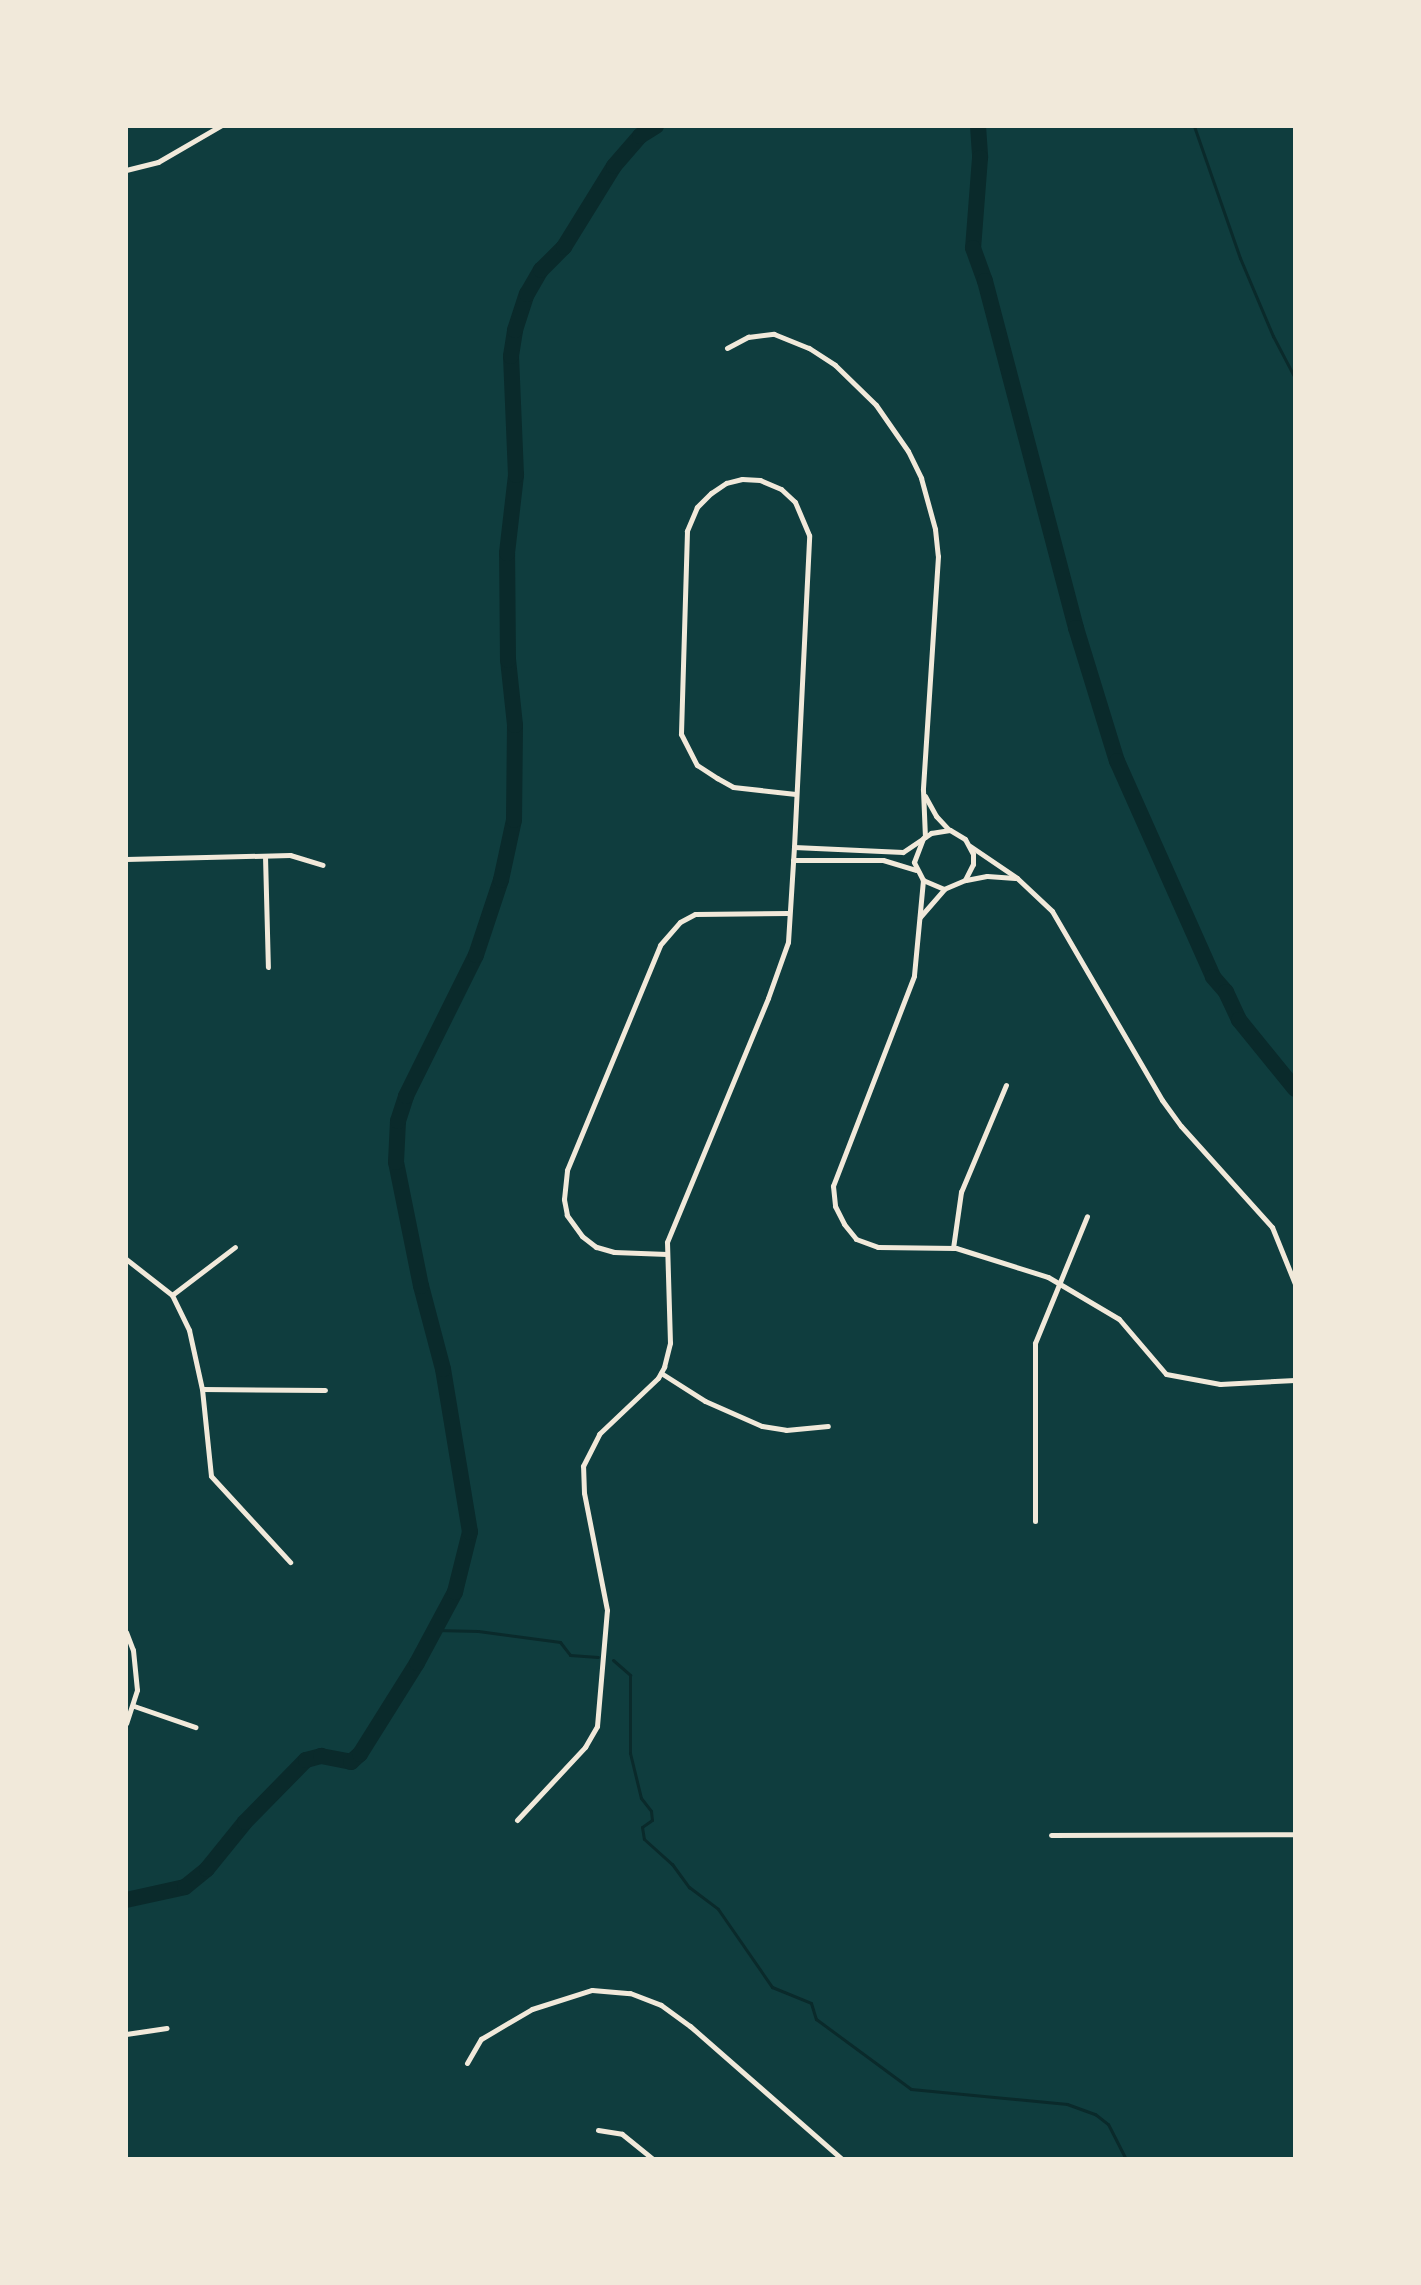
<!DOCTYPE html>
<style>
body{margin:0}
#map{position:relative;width:1421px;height:2285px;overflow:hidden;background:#0f3d3e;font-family:"Varela Round",sans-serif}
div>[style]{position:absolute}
.stream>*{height:3px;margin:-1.5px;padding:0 1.5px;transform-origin:1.5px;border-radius:1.5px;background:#0a2a2b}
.river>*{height:16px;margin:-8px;padding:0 8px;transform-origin:8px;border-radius:8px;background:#0a2a2b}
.minor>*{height:5px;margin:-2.5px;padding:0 2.5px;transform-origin:2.5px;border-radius:2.5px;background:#f1e9da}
span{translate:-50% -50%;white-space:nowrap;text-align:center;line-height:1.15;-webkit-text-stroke:6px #f1e9da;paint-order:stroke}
.frame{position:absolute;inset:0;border:128px solid #f1e9da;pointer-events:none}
</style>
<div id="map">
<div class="stream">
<div style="left:1194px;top:126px;width:140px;rotate:70.8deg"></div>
<div style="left:1240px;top:258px;width:85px;rotate:67.1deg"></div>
<div style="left:1273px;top:336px;width:47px;rotate:62.4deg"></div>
<div style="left:436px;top:1630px;width:42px;rotate:1.4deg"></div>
<div style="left:478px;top:1631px;width:83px;rotate:7.6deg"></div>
<div style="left:560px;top:1642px;width:16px;rotate:52deg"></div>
<div style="left:570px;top:1655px;width:28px;rotate:4deg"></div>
<div style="left:613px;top:1660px;width:23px;rotate:41deg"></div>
<div style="left:630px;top:1675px;width:78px;rotate:90deg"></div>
<div style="left:630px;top:1753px;width:46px;rotate:76.3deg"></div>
<div style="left:641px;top:1798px;width:16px;rotate:52deg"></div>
<div style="left:651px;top:1811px;width:9px;rotate:84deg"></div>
<div style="left:652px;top:1820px;width:12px;rotate:145deg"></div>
<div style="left:642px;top:1827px;width:12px;rotate:81deg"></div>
<div style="left:644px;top:1839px;width:38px;rotate:42deg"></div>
<div style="left:672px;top:1864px;width:29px;rotate:54deg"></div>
<div style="left:689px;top:1887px;width:36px;rotate:37deg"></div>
<div style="left:718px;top:1909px;width:95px;rotate:55.3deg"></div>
<div style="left:772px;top:1987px;width:42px;rotate:22.3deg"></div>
<div style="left:811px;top:2003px;width:17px;rotate:73deg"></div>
<div style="left:816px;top:2019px;width:118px;rotate:36.4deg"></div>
<div style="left:911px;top:2089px;width:157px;rotate:5.5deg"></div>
<div style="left:1067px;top:2104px;width:30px;rotate:20deg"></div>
<div style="left:1095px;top:2114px;width:16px;rotate:38deg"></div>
<div style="left:1108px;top:2124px;width:39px;rotate:63deg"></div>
</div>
<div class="river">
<div style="left:978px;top:126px;width:32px;rotate:86deg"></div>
<div style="left:980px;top:158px;width:90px;rotate:94.4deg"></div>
<div style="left:973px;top:248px;width:35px;rotate:70deg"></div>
<div style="left:985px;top:281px;width:359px;rotate:75.3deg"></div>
<div style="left:1076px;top:628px;width:139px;rotate:72.9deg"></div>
<div style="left:1117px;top:761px;width:236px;rotate:66deg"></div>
<div style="left:1213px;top:977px;width:20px;rotate:49deg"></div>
<div style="left:1226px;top:992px;width:31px;rotate:65deg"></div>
<div style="left:1239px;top:1020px;width:89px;rotate:50.9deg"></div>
<div style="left:126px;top:1900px;width:60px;rotate:-12.4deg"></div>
<div style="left:185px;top:1887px;width:28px;rotate:-39deg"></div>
<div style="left:207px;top:1869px;width:60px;rotate:-51deg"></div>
<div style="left:245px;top:1822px;width:87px;rotate:-45.5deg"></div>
<div style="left:306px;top:1760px;width:16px;rotate:-15deg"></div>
<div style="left:321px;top:1756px;width:31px;rotate:11deg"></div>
<div style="left:351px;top:1762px;width:12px;rotate:-42deg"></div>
<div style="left:360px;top:1754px;width:107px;rotate:-57.9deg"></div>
<div style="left:417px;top:1663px;width:81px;rotate:-61.8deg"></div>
<div style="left:455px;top:1592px;width:62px;rotate:-76deg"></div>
<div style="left:470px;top:1532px;width:165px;rotate:-99.4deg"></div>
<div style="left:443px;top:1369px;width:86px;rotate:-104.8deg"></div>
<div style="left:421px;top:1286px;width:126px;rotate:-101.4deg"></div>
<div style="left:396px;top:1162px;width:41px;rotate:-87.2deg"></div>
<div style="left:398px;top:1121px;width:26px;rotate:-72deg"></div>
<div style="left:406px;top:1096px;width:157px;rotate:-63.6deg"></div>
<div style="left:476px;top:955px;width:79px;rotate:-71.6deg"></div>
<div style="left:501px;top:880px;width:61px;rotate:-77.8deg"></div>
<div style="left:514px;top:820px;width:95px;rotate:-89.4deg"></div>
<div style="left:515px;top:725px;width:65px;rotate:-96.1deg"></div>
<div style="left:508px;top:660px;width:107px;rotate:-90.5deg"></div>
<div style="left:507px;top:553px;width:79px;rotate:-83.4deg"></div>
<div style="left:516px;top:475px;width:119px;rotate:-92.4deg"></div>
<div style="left:511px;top:356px;width:26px;rotate:-81deg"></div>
<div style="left:515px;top:330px;width:38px;rotate:-72deg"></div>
<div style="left:527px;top:294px;width:28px;rotate:-60deg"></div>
<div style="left:541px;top:270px;width:33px;rotate:-45deg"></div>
<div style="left:564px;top:247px;width:95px;rotate:-58.3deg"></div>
<div style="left:614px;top:166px;width:40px;rotate:-49deg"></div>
<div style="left:640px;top:136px;width:19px;rotate:-32deg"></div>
</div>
<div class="minor">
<div style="left:126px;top:170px;width:33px;rotate:-14deg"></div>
<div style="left:158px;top:162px;width:72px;rotate:-30.1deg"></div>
<div style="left:727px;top:348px;width:24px;rotate:-28deg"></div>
<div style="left:748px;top:337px;width:26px;rotate:-7deg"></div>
<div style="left:774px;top:334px;width:38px;rotate:22deg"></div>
<div style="left:809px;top:348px;width:31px;rotate:33deg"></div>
<div style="left:835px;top:365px;width:57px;rotate:44.3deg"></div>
<div style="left:876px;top:405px;width:56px;rotate:55.2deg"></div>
<div style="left:908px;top:451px;width:30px;rotate:64deg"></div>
<div style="left:921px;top:478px;width:53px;rotate:74.6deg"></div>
<div style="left:935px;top:529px;width:27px;rotate:84deg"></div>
<div style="left:938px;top:556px;width:234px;rotate:93.7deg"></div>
<div style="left:923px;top:790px;width:47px;rotate:87.6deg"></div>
<div style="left:925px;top:796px;width:23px;rotate:61deg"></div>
<div style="left:936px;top:816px;width:19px;rotate:47deg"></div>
<div style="left:970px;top:846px;width:57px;rotate:34.2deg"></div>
<div style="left:1017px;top:878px;width:48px;rotate:43.3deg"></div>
<div style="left:1052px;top:911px;width:219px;rotate:59.8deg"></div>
<div style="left:1162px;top:1100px;width:32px;rotate:54deg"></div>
<div style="left:1181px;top:1126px;width:136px;rotate:48deg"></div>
<div style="left:1272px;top:1227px;width:61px;rotate:68deg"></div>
<div style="left:794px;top:847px;width:109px;rotate:2.6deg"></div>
<div style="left:903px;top:852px;width:34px;rotate:-34deg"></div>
<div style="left:931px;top:833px;width:19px;rotate:-9deg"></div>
<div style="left:950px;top:830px;width:17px;rotate:31deg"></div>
<div style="left:965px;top:839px;width:17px;rotate:62deg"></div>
<div style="left:973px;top:854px;width:10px;rotate:90deg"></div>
<div style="left:973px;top:864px;width:18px;rotate:117deg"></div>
<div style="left:965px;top:880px;width:23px;rotate:157deg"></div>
<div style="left:944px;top:889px;width:23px;rotate:-157deg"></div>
<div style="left:923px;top:880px;width:20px;rotate:-117deg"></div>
<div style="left:914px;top:862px;width:26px;rotate:-69deg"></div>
<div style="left:265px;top:856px;width:111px;rotate:88.5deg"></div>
<div style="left:126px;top:859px;width:164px;rotate:-1.4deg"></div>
<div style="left:290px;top:855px;width:34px;rotate:17deg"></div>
<div style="left:793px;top:860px;width:90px"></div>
<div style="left:883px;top:860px;width:34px;rotate:17deg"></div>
<div style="left:923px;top:880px;width:96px;rotate:95.4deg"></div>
<div style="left:914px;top:976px;width:225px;rotate:111.1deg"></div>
<div style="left:833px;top:1186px;width:20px;rotate:84deg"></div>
<div style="left:835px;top:1206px;width:20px;rotate:63deg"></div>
<div style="left:844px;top:1224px;width:19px;rotate:51deg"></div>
<div style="left:856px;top:1239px;width:23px;rotate:20deg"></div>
<div style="left:878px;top:1247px;width:78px;rotate:0.7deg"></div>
<div style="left:956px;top:1248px;width:96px;rotate:17.5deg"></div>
<div style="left:1048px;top:1277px;width:82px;rotate:30.6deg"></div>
<div style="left:1119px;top:1319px;width:72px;rotate:49.5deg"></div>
<div style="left:1166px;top:1374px;width:55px;rotate:10.5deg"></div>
<div style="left:1220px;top:1384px;width:75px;rotate:-3.1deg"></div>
<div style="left:966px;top:880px;width:21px;rotate:-11deg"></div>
<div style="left:987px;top:876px;width:28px;rotate:4deg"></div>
<div style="left:920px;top:917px;width:37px;rotate:-49deg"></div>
<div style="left:953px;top:1248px;width:57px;rotate:-81.9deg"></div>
<div style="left:961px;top:1192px;width:116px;rotate:-67.2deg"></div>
<div style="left:667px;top:1254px;width:53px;rotate:-177.8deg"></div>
<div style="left:614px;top:1252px;width:19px;rotate:-164deg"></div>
<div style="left:596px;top:1247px;width:18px;rotate:-142deg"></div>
<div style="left:582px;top:1236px;width:26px;rotate:-126deg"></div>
<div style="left:567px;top:1215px;width:16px;rotate:-101deg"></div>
<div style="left:564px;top:1199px;width:29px;rotate:-84deg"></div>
<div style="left:567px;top:1170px;width:243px;rotate:-67.5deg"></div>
<div style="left:660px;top:945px;width:30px;rotate:-49deg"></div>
<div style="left:680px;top:922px;width:17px;rotate:-28deg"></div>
<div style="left:695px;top:914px;width:93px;rotate:-0.6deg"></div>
<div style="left:126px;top:1259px;width:58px;rotate:38deg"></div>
<div style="left:172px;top:1295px;width:39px;rotate:64deg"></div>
<div style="left:189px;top:1330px;width:60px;rotate:77.6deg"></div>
<div style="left:202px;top:1389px;width:87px;rotate:84.1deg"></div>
<div style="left:211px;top:1476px;width:117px;rotate:47.4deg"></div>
<div style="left:172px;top:1295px;width:79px;rotate:-37.3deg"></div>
<div style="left:661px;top:1373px;width:52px;rotate:32.5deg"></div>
<div style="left:705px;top:1401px;width:62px;rotate:23.7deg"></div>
<div style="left:762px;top:1426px;width:24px;rotate:9deg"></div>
<div style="left:786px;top:1430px;width:42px;rotate:-5.4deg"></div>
<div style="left:202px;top:1389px;width:123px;rotate:0.5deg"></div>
<div style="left:1035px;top:1521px;width:178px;rotate:-90deg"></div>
<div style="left:1035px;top:1343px;width:137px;rotate:-67.7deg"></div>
<div style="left:126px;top:1632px;width:19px;rotate:69deg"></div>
<div style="left:133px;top:1650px;width:40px;rotate:84.3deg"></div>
<div style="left:137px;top:1690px;width:35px;rotate:108deg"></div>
<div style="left:134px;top:1706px;width:65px;rotate:19deg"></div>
<div style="left:517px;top:1820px;width:100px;rotate:-47deg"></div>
<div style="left:585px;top:1747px;width:24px;rotate:-60deg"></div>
<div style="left:597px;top:1726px;width:116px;rotate:-85.1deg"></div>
<div style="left:607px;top:1610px;width:119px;rotate:-101.1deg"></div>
<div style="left:584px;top:1493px;width:27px;rotate:-92deg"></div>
<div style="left:583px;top:1466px;width:36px;rotate:-63deg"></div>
<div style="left:599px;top:1434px;width:81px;rotate:-43.5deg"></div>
<div style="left:658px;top:1378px;width:13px;rotate:-61deg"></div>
<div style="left:664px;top:1367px;width:25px;rotate:-76deg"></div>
<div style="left:670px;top:1343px;width:101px;rotate:-91.7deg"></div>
<div style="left:667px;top:1242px;width:264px;rotate:-67.5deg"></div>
<div style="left:768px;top:998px;width:59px;rotate:-70.3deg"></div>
<div style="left:788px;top:942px;width:95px;rotate:-86.4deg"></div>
<div style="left:794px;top:847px;width:312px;rotate:-87.2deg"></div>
<div style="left:809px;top:535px;width:36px;rotate:-113deg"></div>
<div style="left:795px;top:502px;width:19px;rotate:-137deg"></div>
<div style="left:781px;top:489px;width:23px;rotate:-157deg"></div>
<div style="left:760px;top:480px;width:18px;rotate:-177deg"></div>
<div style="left:742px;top:479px;width:16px;rotate:166deg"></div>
<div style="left:726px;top:483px;width:18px;rotate:146deg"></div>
<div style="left:711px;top:493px;width:20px;rotate:135deg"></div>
<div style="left:697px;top:507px;width:26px;rotate:113deg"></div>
<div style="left:687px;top:531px;width:203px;rotate:91.7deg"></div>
<div style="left:681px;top:734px;width:35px;rotate:63deg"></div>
<div style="left:697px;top:765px;width:24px;rotate:33deg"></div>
<div style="left:717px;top:778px;width:18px;rotate:29deg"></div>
<div style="left:733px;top:787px;width:63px;rotate:6.3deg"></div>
<div style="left:1051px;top:1835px;width:244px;rotate:-0.2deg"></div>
<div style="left:126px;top:2034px;width:41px;rotate:-8.3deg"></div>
<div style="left:467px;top:2063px;width:28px;rotate:-60deg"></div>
<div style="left:481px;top:2039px;width:59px;rotate:-30.5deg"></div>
<div style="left:532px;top:2009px;width:63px;rotate:-17.6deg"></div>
<div style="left:592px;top:1990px;width:38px;rotate:5deg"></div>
<div style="left:630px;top:1993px;width:33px;rotate:21deg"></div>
<div style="left:661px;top:2005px;width:36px;rotate:36deg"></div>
<div style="left:690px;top:2026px;width:202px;rotate:41.2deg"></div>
<div style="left:598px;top:2130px;width:24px;rotate:9deg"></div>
<div style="left:622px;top:2134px;width:40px;rotate:39deg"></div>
</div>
<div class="frame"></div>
</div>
